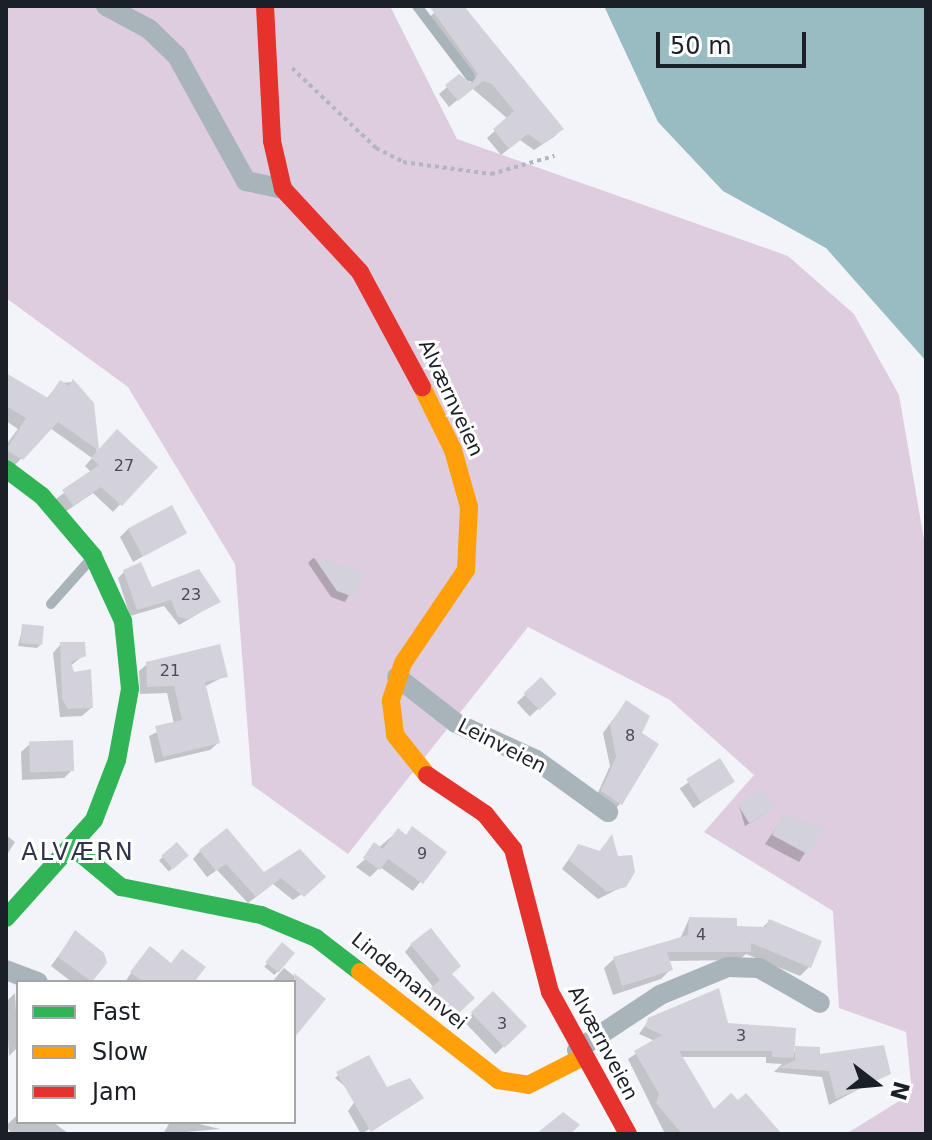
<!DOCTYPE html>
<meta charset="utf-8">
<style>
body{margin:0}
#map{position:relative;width:932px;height:1140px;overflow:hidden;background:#f2f4fa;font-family:"DejaVu Sans",sans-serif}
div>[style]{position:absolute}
.forest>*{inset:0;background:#decdde}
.water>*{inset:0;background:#99bcc3}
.shadow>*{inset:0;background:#0003;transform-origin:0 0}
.building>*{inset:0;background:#d3d2da;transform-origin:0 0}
.path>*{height:4px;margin-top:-2px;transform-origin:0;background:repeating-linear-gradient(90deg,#b1b7bd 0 4px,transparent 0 8px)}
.lane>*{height:10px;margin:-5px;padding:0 5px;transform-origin:5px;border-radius:5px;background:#a8b3ba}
.street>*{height:20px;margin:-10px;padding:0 10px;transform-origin:10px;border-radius:10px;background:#a8b3ba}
.fast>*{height:18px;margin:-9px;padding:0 9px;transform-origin:9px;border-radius:9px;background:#30b455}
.slow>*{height:18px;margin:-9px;padding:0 9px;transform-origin:9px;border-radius:9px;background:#ff9f0a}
.jam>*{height:18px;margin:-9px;padding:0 9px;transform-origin:9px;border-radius:9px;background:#e5322d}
span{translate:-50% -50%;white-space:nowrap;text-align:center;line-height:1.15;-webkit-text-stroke:6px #fff;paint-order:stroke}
.number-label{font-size:16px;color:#494c54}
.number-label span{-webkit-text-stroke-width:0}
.street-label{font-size:20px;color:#1b1f28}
.quarter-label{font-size:24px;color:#2e3549;letter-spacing:2px}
.frame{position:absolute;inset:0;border:8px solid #1b1f28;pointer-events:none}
.legend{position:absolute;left:16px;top:980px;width:280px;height:144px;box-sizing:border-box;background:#fff;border:2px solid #a4a5a9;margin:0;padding:10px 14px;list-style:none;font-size:24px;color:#1b1f28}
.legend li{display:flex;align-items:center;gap:16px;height:40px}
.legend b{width:40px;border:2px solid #a4a5a9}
.north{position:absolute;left:836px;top:1044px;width:80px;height:80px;-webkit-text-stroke:6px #fff;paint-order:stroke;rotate:106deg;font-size:22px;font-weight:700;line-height:32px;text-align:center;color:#1b1f28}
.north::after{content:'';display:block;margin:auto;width:28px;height:36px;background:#1b1f28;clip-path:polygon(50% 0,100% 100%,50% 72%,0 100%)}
.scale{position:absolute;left:656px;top:32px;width:150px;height:36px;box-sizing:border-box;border:4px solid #1b1f28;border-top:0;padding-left:10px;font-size:24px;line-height:28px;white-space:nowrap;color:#1b1f28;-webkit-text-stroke:6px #fff;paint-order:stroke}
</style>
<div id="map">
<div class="forest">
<div style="clip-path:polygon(6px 6px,390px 6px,457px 139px,788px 256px,854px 314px,899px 395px,925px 545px,926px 1134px,846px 1134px,912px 1093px,906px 1032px,839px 1008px,833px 911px,704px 832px,754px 775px,670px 700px,528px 627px,348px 854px,252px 785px,235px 564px,128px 387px,6px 298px)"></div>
</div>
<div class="water">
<div style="clip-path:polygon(604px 6px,926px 6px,926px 361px,826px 248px,723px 191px,658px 122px)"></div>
</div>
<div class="shadow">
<div style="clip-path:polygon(442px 6px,461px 6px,562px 129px,555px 136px,534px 150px,520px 140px,501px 155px,487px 138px,508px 119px,472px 88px,468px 69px,427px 19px)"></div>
<div style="clip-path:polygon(459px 77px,472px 88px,449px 107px,439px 94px)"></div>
<div style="clip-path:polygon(6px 374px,46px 399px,60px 383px,73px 382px,92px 404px,97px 453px,155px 467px,113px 512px,93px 493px,65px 512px,56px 499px,91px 472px,85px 466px,92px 458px,50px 428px,14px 466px,6px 461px,6px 445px,18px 429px,6px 421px)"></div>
<div style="clip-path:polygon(128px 529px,184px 533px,133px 562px,120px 537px)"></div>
<div style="clip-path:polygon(313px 558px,361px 573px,345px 602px,331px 597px,308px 563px)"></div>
<div style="clip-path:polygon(125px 571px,151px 589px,218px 602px,179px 625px,164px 606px,130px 616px,118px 578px)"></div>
<div style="clip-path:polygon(23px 626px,41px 644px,37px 648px,18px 646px)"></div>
<div style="clip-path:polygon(61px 644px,84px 655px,70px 666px,91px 708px,82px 716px,60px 717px,53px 653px)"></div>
<div style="clip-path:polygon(147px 664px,225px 676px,204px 687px,218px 743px,210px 750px,155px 763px,149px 736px,174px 724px,167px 693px,140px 694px,139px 671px)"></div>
<div style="left:541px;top:680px;width:19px;height:33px;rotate:47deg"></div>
<div style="clip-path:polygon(626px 702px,620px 804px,613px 811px,595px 799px,610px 766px,603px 733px)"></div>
<div style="clip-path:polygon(30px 744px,72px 770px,64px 778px,22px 780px,21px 752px)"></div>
<div style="left:719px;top:761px;width:24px;height:48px;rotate:55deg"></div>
<div style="clip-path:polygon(739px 806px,769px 811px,745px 826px)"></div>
<div style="clip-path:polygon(784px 816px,821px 829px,799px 862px,765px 844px)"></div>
<div style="clip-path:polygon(398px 831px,444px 852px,413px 891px,380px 867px,370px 877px,356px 867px)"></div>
<div style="clip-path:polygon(6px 835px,15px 842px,6px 856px)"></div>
<div style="left:176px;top:845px;width:15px;height:23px;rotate:48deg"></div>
<div style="clip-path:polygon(604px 845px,624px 886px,598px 899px,562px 869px,578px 846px,599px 853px)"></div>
<div style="clip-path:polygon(200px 851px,264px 875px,300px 852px,316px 884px,293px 900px,273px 884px,248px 903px,217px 870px,207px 877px,193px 859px)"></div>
<div style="clip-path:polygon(689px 919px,735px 928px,762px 928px,769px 921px,810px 966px,800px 976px,746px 954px,739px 960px,668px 961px,671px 969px,661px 979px,613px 995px,604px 968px,614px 959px,680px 939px)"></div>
<div style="clip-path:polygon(75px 933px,104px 963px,89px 982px,72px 982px,51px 966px)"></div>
<div style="left:282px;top:945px;width:13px;height:28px;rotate:39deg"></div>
<div style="clip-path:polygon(411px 945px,472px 998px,449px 1020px,420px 1001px,434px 988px,405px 952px)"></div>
<div style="clip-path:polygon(142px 957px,190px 982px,125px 982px)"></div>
<div style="clip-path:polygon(284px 968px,323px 999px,294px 1035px,294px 982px,272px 982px)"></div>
<div style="clip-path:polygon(15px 993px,18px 1047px,9px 1056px,6px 1002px)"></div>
<div style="left:493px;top:994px;width:45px;height:40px;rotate:46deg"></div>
<div style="clip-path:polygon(649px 1020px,726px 1025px,792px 1051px,889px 1073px,829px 1105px,822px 1077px,774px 1072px,782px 1064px,766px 1063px,766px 1057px,681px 1057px,713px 1112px,780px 1134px,665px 1134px,628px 1059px,655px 1041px,639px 1034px)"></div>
<div style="clip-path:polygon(342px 1072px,387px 1089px,422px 1098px,361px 1134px,348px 1111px,358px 1097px,335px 1078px)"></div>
<div style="clip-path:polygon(18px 1114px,18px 1122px,53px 1122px,69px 1134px,12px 1134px,6px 1126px)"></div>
<div style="clip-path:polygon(170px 1122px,191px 1122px,220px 1129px,163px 1134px)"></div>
</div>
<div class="building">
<div style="clip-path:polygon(429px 6px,464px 6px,564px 129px,542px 144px,528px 134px,509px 149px,493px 129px,514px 111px,492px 84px,483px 81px,458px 101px,445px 85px,459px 74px,472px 84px,478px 74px)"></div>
<div style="clip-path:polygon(6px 373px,48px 398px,60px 380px,69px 386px,73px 379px,94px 403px,99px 449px,117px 429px,158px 467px,122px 506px,101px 487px,73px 506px,62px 490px,99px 465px,91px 458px,98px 450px,58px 422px,23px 460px,6px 450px,26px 418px,6px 406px)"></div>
<div style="left:172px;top:505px;width:32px;height:50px;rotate:62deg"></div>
<div style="clip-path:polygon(313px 556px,364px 572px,354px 597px,337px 591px)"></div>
<div style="clip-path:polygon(141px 562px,152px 587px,199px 569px,221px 602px,187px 619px,178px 617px,171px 600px,137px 610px,123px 570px)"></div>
<div style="left:22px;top:624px;width:22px;height:19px;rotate:5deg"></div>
<div style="clip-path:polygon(60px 642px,85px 642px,86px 656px,71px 662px,74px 672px,91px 669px,93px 708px,68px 709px,62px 699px)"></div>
<div style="clip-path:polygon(220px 644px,228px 677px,205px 682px,220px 743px,163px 757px,155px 726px,182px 720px,174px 686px,147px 687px,146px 662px)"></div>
<div style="left:541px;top:677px;width:23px;height:24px;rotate:47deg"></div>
<div style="clip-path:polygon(626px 700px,650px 716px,642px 733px,659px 744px,622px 805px,601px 791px,616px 757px,610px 725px)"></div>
<div style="left:73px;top:740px;width:31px;height:44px;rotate:88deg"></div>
<div style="left:720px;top:758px;width:28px;height:40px;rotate:58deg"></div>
<div style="left:763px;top:788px;width:23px;height:30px;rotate:59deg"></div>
<div style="clip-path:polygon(783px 814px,824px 828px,809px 855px,772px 835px)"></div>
<div style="clip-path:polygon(412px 826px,447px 852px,423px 884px,388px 859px,380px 870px,363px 858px,374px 842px,383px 849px,398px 828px,406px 835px)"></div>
<div style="clip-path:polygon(227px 828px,264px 872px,300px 849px,326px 877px,304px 897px,281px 878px,256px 897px,226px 864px,216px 871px,199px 850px)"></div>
<div style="clip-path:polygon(612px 834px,618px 856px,632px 855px,635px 872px,626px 887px,607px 892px,569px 860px,578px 844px,600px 851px)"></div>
<div style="left:177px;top:842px;width:18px;height:21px;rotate:49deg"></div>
<div style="clip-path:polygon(689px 917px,737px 918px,737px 926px,766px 927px,769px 919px,822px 941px,811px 968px,751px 943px,751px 952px,667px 952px,673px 970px,622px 986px,613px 957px,688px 935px)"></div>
<div style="clip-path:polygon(431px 928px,461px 966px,452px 974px,475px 998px,457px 1015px,425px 993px,440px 980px,410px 944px)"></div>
<div style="clip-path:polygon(75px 930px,104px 953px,107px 963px,92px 982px,58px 957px)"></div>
<div style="left:282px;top:942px;width:17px;height:26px;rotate:40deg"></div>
<div style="clip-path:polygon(150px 946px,171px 963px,182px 949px,206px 967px,194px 982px,143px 982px,130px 972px)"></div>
<div style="clip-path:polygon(294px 973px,326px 999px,294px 1038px)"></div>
<div style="clip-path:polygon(719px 988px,728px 1023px,796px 1028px,794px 1058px,772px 1057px,772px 1051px,679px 1051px,714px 1109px,731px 1093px,738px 1100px,746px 1093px,782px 1134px,682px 1134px,656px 1103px,659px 1094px,634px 1051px,662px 1035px,645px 1027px,648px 1018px)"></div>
<div style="left:493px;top:991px;width:49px;height:31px;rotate:46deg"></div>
<div style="clip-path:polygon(884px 1045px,891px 1074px,836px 1099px,829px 1071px,779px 1068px,795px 1060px,795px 1046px,820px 1047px,820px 1054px)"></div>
<div style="clip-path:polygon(369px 1055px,387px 1087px,410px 1078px,424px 1098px,371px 1132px,336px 1072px)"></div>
<div style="clip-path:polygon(563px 1112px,580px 1125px,570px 1134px,536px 1134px)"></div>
</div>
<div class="path">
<div style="left:292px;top:68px;width:116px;rotate:43.6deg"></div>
<div style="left:376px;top:148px;width:30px;rotate:27deg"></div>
<div style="left:403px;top:162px;width:89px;rotate:7.8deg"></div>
<div style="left:491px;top:174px;width:66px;rotate:-15.9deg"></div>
</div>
<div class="lane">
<div style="left:417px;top:6px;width:88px;rotate:52.9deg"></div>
<div style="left:51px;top:604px;width:59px;rotate:-48.4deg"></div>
</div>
<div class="street">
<div style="left:106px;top:6px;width:49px;rotate:28.1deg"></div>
<div style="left:149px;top:29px;width:39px;rotate:44deg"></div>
<div style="left:177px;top:56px;width:143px;rotate:61.1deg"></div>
<div style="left:246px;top:181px;width:38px;rotate:12deg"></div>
<div style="left:397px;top:677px;width:75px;rotate:37.9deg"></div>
<div style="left:456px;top:723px;width:88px;rotate:24.8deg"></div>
<div style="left:536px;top:760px;width:89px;rotate:35.8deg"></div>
<div style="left:6px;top:970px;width:34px;rotate:21deg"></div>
<div style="left:577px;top:1050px;width:100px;rotate:-33.5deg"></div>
<div style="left:660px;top:995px;width:74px;rotate:-22.4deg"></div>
<div style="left:728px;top:967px;width:31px;rotate:2deg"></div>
<div style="left:759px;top:968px;width:70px;rotate:29.8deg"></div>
</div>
<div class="fast">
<div style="left:6px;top:469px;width:45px;rotate:36.9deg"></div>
<div style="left:42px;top:496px;width:79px;rotate:49.6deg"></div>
<div style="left:93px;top:556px;width:72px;rotate:65.2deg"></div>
<div style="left:123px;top:621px;width:68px;rotate:84.1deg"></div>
<div style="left:130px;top:689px;width:72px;rotate:100.4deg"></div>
<div style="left:117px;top:760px;width:64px;rotate:111deg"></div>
<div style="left:94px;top:820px;width:132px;rotate:131.9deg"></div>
<div style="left:75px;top:849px;width:60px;rotate:39.6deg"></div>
<div style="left:121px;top:887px;width:143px;rotate:11.3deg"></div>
<div style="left:261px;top:915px;width:60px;rotate:22.7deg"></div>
<div style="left:316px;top:938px;width:56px;rotate:37.7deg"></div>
</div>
<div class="slow">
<div style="left:422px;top:387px;width:70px;rotate:63.8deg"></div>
<div style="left:453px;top:450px;width:59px;rotate:74.3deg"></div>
<div style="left:469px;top:507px;width:63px;rotate:92.7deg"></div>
<div style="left:466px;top:570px;width:112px;rotate:124.1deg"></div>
<div style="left:403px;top:663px;width:40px;rotate:108deg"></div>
<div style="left:391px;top:701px;width:34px;rotate:83deg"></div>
<div style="left:395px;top:735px;width:51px;rotate:51.3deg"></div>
<div style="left:360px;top:972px;width:175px;rotate:38deg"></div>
<div style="left:498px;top:1080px;width:30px;rotate:9deg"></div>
<div style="left:528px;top:1085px;width:59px;rotate:-27deg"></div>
</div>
<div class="jam">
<div style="left:265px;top:6px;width:135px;rotate:87deg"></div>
<div style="left:272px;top:141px;width:49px;rotate:77.1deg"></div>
<div style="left:283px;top:189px;width:113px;rotate:47.1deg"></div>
<div style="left:360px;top:272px;width:131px;rotate:61.7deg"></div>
<div style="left:427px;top:775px;width:70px;rotate:33.9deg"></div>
<div style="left:485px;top:814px;width:45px;rotate:51.3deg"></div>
<div style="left:513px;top:849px;width:148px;rotate:75.5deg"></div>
<div style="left:550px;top:992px;width:162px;rotate:61.2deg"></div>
</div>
<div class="number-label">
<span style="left:124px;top:466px">27</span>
<span style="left:191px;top:595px">23</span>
<span style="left:170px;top:671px">21</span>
<span style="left:630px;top:736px">8</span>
<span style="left:422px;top:854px">9</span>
<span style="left:701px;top:935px">4</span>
<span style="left:502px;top:1024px">3</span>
<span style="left:741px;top:1036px">3</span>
</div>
<div class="street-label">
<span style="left:451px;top:398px;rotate:65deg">Alværnveien</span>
<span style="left:502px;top:746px;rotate:27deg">Leinveien</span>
<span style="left:409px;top:981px;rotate:39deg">Lindemannvei</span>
<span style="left:603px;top:1043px;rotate:62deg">Alværnveien</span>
</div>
<div class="quarter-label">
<span style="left:78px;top:853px">ALVÆRN</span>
</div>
<div class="frame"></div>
<ul class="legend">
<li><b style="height:10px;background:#30b455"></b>Fast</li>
<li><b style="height:10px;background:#ff9f0a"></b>Slow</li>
<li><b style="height:10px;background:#e5322d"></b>Jam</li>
</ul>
<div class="north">N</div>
<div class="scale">50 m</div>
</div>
